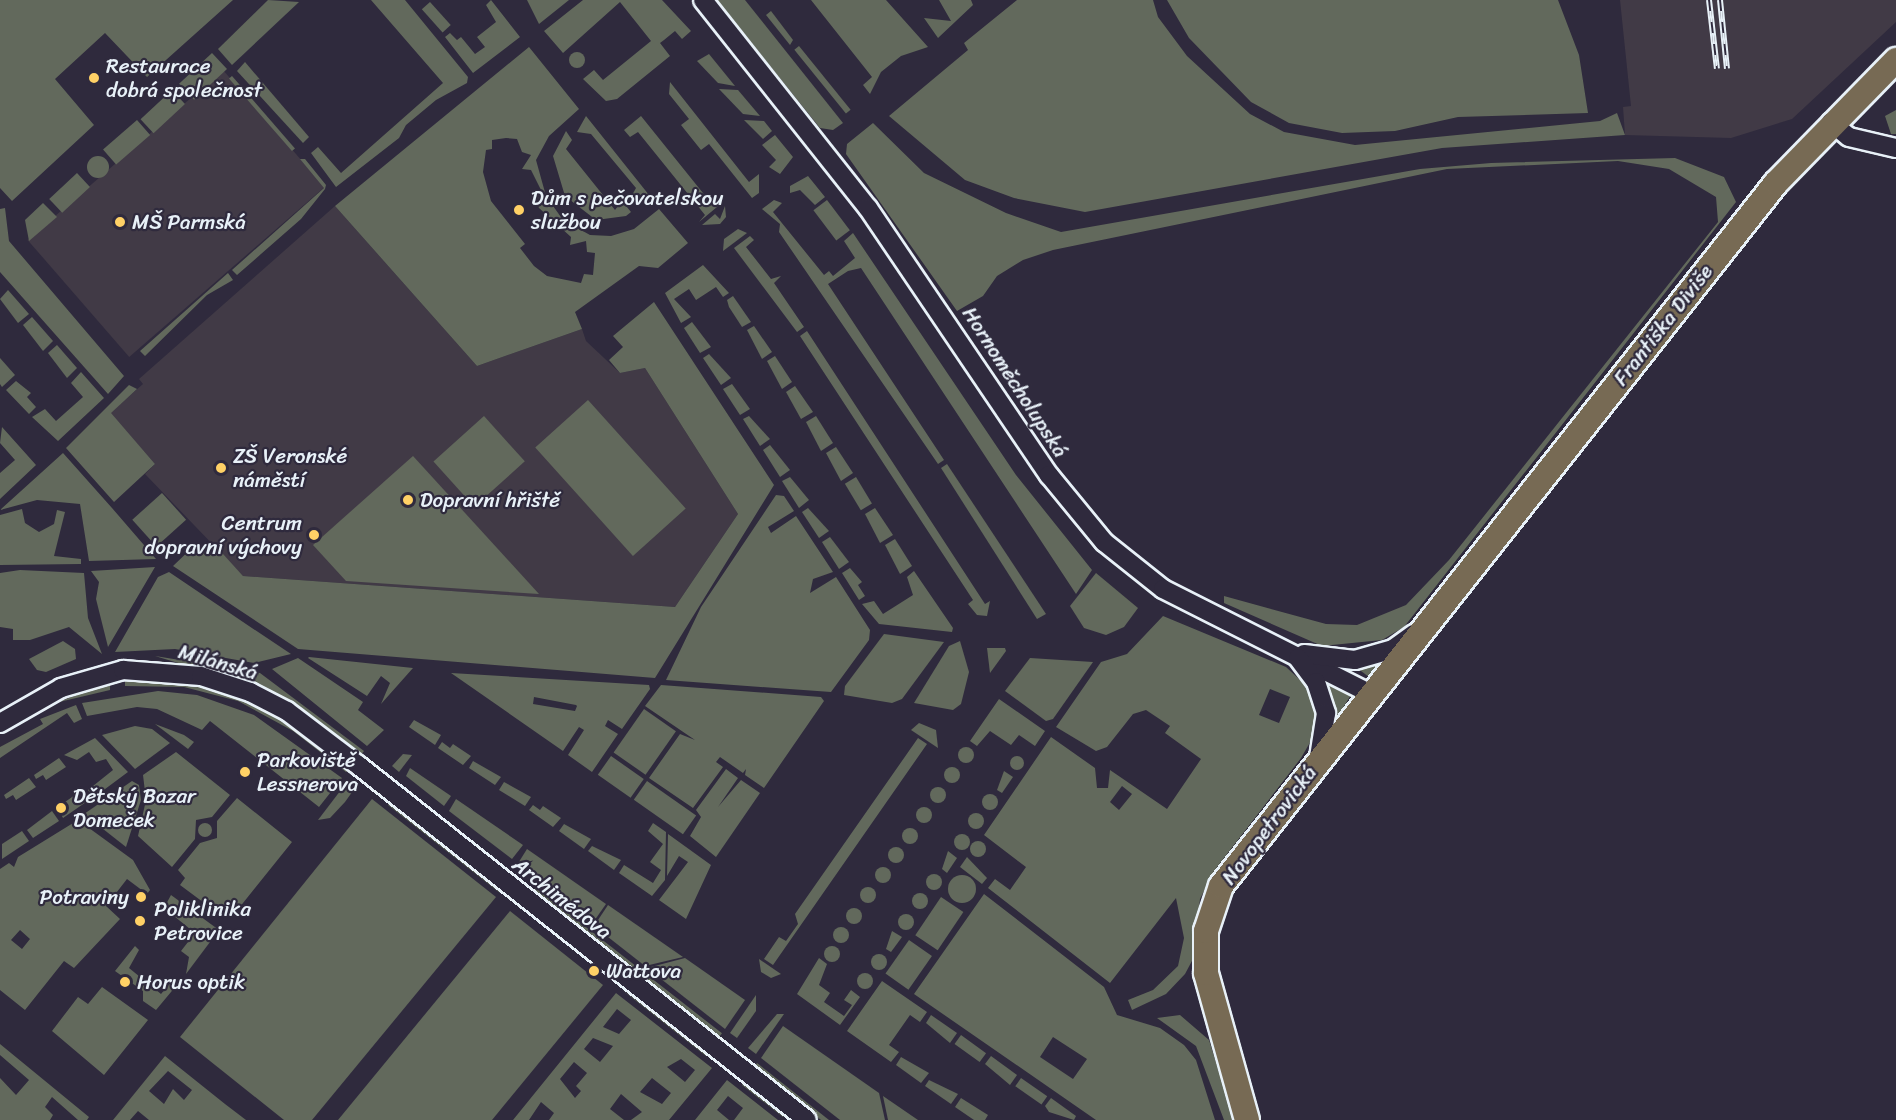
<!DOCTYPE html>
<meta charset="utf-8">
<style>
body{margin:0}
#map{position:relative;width:1896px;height:1120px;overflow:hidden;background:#2f2a3d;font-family:Sriracha,sans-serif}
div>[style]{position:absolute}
.built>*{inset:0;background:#413a46;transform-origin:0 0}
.green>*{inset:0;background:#62695c;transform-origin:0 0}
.round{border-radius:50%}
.roads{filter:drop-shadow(2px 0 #e8f1f8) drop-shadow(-2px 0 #e8f1f8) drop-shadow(0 2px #e8f1f8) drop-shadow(0 -2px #e8f1f8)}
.minor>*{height:18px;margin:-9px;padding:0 9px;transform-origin:9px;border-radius:9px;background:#2f2a3d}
.major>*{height:24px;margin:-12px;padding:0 12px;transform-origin:12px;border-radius:12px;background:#776a54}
.rail>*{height:6px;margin-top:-3px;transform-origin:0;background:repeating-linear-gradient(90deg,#2f2a3d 0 11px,#e8f1f8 0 22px);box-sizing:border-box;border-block:2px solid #e8f1f8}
.dots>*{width:16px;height:16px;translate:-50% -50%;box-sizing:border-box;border:3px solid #2f2a3d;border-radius:50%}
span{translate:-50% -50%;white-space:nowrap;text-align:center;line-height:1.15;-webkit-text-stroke:4.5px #2f2a3d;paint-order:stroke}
.poi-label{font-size:21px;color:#e8f1f8}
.left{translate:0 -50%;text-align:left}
.right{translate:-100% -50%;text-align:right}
.street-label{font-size:21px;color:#e8f1f8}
</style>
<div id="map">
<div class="built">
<div style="clip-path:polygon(1620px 0,1896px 0,1896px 22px,1792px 119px,1731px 138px,1625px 135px,1623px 107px,1631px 106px)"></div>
<div style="left:223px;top:70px;width:155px;height:259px;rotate:49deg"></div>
<div style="clip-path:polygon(335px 206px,477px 366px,582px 329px,586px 341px,620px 373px,645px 368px,738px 514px,675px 607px,243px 576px,145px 474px,155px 464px,110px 413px,143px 384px,139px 379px)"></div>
</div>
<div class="green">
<div style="clip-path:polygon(0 0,233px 0,147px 77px,105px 33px,55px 79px,94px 125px,12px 201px,0 188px)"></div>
<div style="clip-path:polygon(268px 0,299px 2px,232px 65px,218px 49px)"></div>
<div style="clip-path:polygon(371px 0,405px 0,468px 77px,467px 83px,436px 100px,406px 125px,399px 138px,336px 187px,311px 153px,318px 147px,341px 173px,443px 83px)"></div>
<div style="clip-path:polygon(491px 0,520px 37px,473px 73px,445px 37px,450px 33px,457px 40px,461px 37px,475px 54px,485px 47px,477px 37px,496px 22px,486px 5px)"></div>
<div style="clip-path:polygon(527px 0,569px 0,539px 24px)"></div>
<div style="clip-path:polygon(583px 0,662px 0,691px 31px,682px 39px,675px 31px,664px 40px,660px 43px,670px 56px,617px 99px,606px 101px,583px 79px,594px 70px,603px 80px,651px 41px,620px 2px,563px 53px,544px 31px)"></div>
<div style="clip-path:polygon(717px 0,745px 0,843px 123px,833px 130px,820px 128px)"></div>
<div style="clip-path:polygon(811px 0,886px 0,928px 47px,901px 56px,881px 72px,870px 94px,863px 85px,872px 77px)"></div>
<div style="clip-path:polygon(939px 0,971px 0,973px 5px,938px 38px,924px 18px,951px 21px)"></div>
<div style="clip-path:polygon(1017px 0,1153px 0,1158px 17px,1187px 56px,1250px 114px,1284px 132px,1355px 145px,1600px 121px,1617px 113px,1625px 135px,1442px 148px,1085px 212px,1014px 198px,965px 180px,889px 116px,968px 50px,964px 43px)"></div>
<div style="clip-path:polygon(1167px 0,1558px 0,1579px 55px,1588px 113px,1458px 117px,1395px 131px,1342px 133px,1289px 123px,1251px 102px,1189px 38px)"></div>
<div style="left:430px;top:2px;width:31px;height:11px;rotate:48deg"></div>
<div style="clip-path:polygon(771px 11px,793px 40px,790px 45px,766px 15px)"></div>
<div style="left:799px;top:46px;width:82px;height:6px;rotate:51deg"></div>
<div style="clip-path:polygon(evenodd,529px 47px,579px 109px,549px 136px,536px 160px,546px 196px,563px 220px,590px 235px,611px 236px,634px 229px,659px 209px,688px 243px,658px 268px,639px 266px,575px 312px,582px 329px,477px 366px,335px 206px,529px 47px,506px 138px,517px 139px,522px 152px,531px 155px,522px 169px,531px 170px,542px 192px,534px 198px,539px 208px,571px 237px,570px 245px,586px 241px,587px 252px,595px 253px,593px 275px,584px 274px,581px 283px,547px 276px,534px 266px,520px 248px,525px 244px,491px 201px,483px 172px,486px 150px,492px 149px,492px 140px,506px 138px)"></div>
<div class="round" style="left:569px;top:52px;width:16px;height:16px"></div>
<div style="left:212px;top:53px;width:22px;height:45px;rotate:47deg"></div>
<div style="clip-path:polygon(709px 54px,735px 86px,718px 83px,697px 61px)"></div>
<div style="clip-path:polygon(245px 62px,309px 137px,303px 143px,237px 71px)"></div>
<div style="left:232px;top:76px;width:96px;height:4px;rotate:49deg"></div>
<div style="clip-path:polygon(670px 82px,749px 182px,759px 174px,759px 193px,752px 198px,709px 144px,701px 150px,681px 125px,689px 119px,669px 94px)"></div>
<div style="clip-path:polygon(719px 89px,738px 90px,760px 116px,743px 114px)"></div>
<div style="left:172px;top:90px;width:19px;height:43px;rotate:47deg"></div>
<div style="clip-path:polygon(1896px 110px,1896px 134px,1891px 134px,1885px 116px)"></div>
<div style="clip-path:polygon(586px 116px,649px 195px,639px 203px,631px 197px,636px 188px,591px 134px,577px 132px)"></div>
<div style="clip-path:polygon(641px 116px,711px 203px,719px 198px,723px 202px,699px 222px,705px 215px,638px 132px,630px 137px,624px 130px)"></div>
<div style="left:137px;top:120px;width:20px;height:45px;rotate:49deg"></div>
<div style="clip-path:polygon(744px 120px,764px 121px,772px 131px,763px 139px)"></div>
<div style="clip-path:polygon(873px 123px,924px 173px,1006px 213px,1061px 232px,1420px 169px,1491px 163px,1675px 158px,1724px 177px,1736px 202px,1404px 627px,1382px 640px,1322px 646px,1224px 603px,1224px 596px,1326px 624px,1357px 625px,1406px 605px,1449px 560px,1718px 222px,1716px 197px,1669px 169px,1618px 161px,1447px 169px,1053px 250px,1023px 260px,997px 276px,983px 296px,957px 311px,846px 154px,847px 144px)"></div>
<div style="clip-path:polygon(566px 131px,572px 140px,566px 149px,615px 210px,622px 201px,631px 212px,626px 216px,596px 220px,565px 196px,553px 156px)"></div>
<div style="clip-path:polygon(775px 135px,793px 157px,780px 174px,769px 167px,776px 160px,762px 145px)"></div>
<div class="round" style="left:87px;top:156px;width:22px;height:22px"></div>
<div style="clip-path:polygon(300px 159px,305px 159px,326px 185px,325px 189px,301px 219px,237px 275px,232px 270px,324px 188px)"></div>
<div style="left:77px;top:173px;width:19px;height:38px;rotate:47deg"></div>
<div style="clip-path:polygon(808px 176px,825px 197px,815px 205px,800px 190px,790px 193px,790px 186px)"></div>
<div style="clip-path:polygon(774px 200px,782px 203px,773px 212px,824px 275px,829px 271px,833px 276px,855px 258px,844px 241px,853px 233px,1016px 475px,1092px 570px,1076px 594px,861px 268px,848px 271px,828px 284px,944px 460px,938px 464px,779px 232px,780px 224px,762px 209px)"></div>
<div style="left:827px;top:200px;width:38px;height:17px;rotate:53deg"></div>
<div style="clip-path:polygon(43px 203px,57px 217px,29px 241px,25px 220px)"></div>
<div style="clip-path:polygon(725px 206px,726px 217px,720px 224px,702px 225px,715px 214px,720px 219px)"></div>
<div style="clip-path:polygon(5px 208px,9px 241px,124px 376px,108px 394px,0 272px,0 209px)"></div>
<div style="clip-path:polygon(738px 229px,747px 233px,723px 251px,724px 239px)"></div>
<div style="clip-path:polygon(750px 236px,754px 240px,746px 247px,771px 279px,781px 276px,774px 283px,804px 327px,797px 332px,734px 248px)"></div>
<div style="clip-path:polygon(703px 265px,729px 293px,723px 297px,716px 287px,696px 300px,689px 289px,674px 299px,691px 317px,681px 323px,665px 293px)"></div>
<div style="clip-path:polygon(228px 273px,233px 280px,207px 295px,145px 356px,140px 351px)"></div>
<div style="clip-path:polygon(8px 290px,29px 314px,18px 323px,0 299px)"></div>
<div style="clip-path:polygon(733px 296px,751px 322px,742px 327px,729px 307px,727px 300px)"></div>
<div style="clip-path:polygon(654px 302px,774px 485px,655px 678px,298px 649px,173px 566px,195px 545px,204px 549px,213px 543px,243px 576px,675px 607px,738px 514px,645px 368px,620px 373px,609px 360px,623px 347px,613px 336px)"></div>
<div style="clip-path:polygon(32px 317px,53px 341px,43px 351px,23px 325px)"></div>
<div style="clip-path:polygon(692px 322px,711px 347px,700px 353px,684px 328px)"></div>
<div style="clip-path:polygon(754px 326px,772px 352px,762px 359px,747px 330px)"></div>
<div style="clip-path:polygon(807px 331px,985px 604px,990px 601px,987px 616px,977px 615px,968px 604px,973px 600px,800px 336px)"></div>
<div style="clip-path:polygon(57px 345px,77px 368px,67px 378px,48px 353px)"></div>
<div style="clip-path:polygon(709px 354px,731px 378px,721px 385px,703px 358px)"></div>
<div style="clip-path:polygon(775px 356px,792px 382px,782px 389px,767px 361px)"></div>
<div style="clip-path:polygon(0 358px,15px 375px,2px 387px,0 384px)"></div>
<div style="clip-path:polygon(81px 372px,104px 398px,58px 441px,32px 417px,45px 409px,56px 421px,83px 397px,71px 383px)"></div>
<div style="clip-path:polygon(16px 381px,31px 393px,27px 397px,36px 407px,29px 414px,6px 390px)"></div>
<div style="clip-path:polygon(732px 384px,750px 409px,740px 415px,723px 389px)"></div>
<div style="clip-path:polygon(129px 385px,137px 389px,111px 413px,155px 464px,114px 502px,66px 448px)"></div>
<div style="clip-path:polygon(795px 386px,813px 412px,801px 419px,786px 392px)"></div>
<div style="left:588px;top:400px;width:146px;height:71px;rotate:48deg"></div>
<div style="left:484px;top:416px;width:61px;height:68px;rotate:48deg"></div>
<div style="clip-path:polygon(749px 416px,770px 439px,760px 446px,743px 419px)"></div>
<div style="clip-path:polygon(816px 416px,833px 443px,821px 451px,806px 422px)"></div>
<div style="clip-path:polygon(2px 427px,36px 465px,0 499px,0 473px,15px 460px,0 443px)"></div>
<div style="clip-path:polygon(770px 445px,790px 470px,780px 477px,763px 450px)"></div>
<div style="clip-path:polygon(836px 447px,853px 473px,841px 481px,826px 453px)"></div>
<div style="clip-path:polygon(63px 453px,112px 508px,156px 559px,89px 561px,80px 504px,37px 500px,0 510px)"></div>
<div style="clip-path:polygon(413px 456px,539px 594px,346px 581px,313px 545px)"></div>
<div style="clip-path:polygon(947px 464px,1046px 614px,1037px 619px,941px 468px)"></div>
<div style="clip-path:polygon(790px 477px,809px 500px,799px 508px,782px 481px)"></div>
<div style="left:856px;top:477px;width:31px;height:13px;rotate:59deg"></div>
<div style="left:162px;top:493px;width:36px;height:40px;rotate:48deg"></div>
<div style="clip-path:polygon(776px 495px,784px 496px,794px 511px,768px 527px,771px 533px,796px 516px,833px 572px,813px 579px,810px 593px,836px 577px,870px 630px,869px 640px,831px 692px,666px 680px,701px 607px)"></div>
<div style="clip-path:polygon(808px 508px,829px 531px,819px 538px,802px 512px)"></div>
<div style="clip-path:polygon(875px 508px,893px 535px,880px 543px,865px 514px)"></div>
<div style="clip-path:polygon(22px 509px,25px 523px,39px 532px,54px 524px,57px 510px,65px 512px,54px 556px,81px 559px,81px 564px,0 565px,0 515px)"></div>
<div style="clip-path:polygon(830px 537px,849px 562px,839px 569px,822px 542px)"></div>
<div style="clip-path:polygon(895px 539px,912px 566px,900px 574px,885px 545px)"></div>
<div style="clip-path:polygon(155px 567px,108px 647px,96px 599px,99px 582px,91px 571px)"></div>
<div style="clip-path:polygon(850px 568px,862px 582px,858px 585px,865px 596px,859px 600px,842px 573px)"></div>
<div style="clip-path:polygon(20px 570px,84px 573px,88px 618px,102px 654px,69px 627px,30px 640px,13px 640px,13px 629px,0 627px,0 573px)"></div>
<div style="clip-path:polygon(914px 571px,953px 628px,952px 632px,879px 624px,862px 604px,874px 601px,883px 614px,913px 595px,907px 577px)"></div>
<div style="clip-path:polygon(169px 572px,246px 624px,291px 654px,254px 663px,175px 649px,115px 652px,158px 577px)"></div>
<div style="clip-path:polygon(1096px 573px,1138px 608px,1124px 627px,1106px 635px,1084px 628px,1070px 606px)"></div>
<div style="clip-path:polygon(evenodd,1163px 616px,1286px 667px,1311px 690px,1317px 711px,1316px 732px,1301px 758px,1214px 871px,1200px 899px,1193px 959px,1185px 974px,1166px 994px,1132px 1010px,1128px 1000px,1153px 990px,1178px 966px,1184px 938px,1176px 898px,1110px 983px,988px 888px,995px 879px,1010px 890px,1026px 867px,984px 835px,1051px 737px,1095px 768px,1097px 788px,1108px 788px,1110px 770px,1167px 809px,1201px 759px,1165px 733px,1170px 726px,1146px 710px,1133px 714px,1107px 747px,1096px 751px,1056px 727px,1101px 662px,1127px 654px,1163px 616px,1270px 689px,1290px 697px,1279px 723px,1259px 715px,1270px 689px,1163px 616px,1122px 786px,1132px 794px,1119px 810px,1110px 802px,1122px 786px)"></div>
<div style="clip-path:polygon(884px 634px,944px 642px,902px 699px,892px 703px,844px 695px,845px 686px)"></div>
<div style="clip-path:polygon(63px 641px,75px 649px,76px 659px,46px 672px,37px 670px,29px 659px)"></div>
<div style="clip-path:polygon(960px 641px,969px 672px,961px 704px,953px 710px,914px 703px,949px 646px)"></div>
<div style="clip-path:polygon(1005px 648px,1006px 651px,990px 673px,987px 648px)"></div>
<div style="clip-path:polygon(155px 656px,260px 673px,364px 751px,360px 756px,264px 689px)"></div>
<div style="clip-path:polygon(298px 658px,363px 702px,358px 710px,384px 730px,367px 746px,272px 669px)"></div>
<div style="clip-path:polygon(308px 658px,309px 657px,413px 668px,381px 704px,390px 683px,381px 676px,367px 696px)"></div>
<div style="clip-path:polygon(1030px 658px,1093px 662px,1053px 719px,1046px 721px,1005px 691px)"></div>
<div style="clip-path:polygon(1386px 658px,1369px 677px,1353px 665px)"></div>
<div style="clip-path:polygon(evenodd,451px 673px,649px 685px,650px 689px,622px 729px,608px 720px,605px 726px,618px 734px,592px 772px,568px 755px,584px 730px,579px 727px,563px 751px,451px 673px,534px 697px,576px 705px,577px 706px,575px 711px,533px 704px,534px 697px)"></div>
<div style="clip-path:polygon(156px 679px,208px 685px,249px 699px,350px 768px,346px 772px,293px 731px,238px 701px,184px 687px,125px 686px,125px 680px)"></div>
<div style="clip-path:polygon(1326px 682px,1351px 695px,1336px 719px,1331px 697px)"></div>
<div style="clip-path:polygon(110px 683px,110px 690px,55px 703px)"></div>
<div style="clip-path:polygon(661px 685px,821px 697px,824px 701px,764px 788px,745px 775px,746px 769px,743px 773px,720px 757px,716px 762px,723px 767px,693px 808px,649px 778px,680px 734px,695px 740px,645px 706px)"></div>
<div style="clip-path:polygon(158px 691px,197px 695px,254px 715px,342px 778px,319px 807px,210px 721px,202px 730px,157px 709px,137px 707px,87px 716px,82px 703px)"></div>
<div style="clip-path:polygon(999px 699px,1045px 731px,1035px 746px,1019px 735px,1011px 745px,990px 731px,977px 746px,970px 741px)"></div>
<div style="clip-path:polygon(76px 705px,82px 719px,74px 723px,67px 713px,0 758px,0 747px,43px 724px,40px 719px)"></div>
<div style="left:644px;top:709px;width:39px;height:53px;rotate:35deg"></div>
<div style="clip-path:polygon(414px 720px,441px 735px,435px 745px,409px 727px)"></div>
<div style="clip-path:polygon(919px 723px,936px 730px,938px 748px,911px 730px)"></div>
<div style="clip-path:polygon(155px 724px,184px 735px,194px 742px,188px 749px)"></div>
<div style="clip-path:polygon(135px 726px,152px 729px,170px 743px,135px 769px,102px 735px)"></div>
<div style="clip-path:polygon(95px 738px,128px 772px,93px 798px,88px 790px,113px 770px,106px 759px,96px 762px,89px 752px,77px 760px,64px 755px)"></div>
<div style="clip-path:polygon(918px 738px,927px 744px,773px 965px,764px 959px,779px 937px,786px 941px,798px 924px,795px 914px)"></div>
<div style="clip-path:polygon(442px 742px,450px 748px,453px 744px,471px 756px,463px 765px,438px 748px)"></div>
<div class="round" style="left:958px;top:747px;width:16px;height:16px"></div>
<div style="clip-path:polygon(176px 752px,230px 795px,212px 817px,196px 820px,195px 839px,172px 867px,138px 836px,146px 800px,143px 775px)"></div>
<div style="clip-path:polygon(403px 754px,412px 755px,399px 772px,392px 766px)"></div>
<div class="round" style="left:1010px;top:756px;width:14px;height:14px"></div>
<div style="left:611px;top:756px;width:40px;height:23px;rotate:35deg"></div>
<div style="clip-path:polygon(59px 758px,66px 767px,46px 780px,43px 775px,36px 779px,34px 775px)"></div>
<div style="clip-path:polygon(473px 761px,501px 777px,495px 785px,469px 768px)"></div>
<div class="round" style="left:944px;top:767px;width:16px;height:16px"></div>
<div style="clip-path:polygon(410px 768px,451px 796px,444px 806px,406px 776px)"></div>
<div style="clip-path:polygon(726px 769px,738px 778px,718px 807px,741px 780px,760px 793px,716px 857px,690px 836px,701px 817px,696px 810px)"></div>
<div style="clip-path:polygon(1004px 771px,1013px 777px,1002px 793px,997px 790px)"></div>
<div style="clip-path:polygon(29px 778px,36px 787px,16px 800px,13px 795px,6px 799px,4px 795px)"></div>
<div style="clip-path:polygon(132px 781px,139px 785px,141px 800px,126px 847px,84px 814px)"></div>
<div style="left:647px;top:781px;width:60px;height:23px;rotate:35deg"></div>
<div style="clip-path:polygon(347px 782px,355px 788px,345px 802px,330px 818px,318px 820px)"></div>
<div style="clip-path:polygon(504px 782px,531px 797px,525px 806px,499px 790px)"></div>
<div class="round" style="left:930px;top:787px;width:16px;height:16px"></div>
<div style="clip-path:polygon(82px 790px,89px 800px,63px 818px,60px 812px,67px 807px,65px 802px)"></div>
<div class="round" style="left:982px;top:794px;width:16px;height:16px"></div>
<div style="clip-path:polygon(237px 798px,292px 842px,239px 908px,215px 911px,180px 885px,185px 878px,178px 870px,200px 843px,217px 838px,217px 821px)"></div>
<div style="clip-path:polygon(372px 799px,496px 897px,312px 1120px,284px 1120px,180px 1037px)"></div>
<div style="clip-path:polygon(456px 799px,523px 845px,512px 859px,449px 811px)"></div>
<div style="clip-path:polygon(391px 801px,497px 885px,500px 893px,388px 805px)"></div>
<div style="clip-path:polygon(533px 805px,540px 810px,543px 806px,561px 818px,553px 827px,529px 810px)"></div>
<div class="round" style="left:916px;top:807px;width:16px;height:16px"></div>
<div style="clip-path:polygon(52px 811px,59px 821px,33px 838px,27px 830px)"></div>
<div class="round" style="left:968px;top:813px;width:16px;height:16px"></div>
<div style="clip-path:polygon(evenodd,78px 820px,133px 860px,150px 890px,147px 894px,127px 879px,106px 906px,120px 919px,74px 968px,64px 961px,25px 1010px,0 990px,0 869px,9px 863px,14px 867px,18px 857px,78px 820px,20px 930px,30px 939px,22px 949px,11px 940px,20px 930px)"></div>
<div class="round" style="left:198px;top:823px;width:14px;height:14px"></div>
<div style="clip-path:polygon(653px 823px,666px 832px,665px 880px,652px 896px,619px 873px,624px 865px,653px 883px,661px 870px,650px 862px,663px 844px,648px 831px)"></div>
<div style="clip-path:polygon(564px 824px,591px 839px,584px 849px,559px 831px)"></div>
<div class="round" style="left:902px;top:828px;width:16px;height:16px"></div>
<div style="clip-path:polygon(22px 831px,29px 841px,2px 859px,2px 844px)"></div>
<div class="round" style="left:954px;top:834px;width:16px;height:16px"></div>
<div style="clip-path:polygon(668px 834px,711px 865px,686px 919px,659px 900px,688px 862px,679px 856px,667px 876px)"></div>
<div class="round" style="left:970px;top:841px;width:16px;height:16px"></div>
<div style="clip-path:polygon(592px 846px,621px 860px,614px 870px,588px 851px)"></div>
<div class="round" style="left:888px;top:847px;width:16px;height:16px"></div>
<div style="clip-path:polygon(527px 849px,606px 904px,592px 924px,517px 865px)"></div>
<div style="clip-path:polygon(948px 851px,957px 858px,947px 873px,942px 869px)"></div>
<div style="clip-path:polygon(967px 857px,987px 878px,982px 884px,960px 867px)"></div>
<div class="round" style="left:875px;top:867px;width:16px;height:16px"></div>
<div class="round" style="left:926px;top:874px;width:16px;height:16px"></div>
<div class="round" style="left:948px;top:875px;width:28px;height:28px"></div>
<div class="round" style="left:860px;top:887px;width:16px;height:16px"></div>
<div style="left:536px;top:888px;width:236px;height:6px;rotate:38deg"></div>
<div class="round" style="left:912px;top:893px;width:16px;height:16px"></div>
<div style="clip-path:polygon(evenodd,984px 894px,1104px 987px,1117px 1015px,1160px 1028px,1184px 1045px,1196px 1060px,1215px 1120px,1096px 1120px,914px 994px,984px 894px,1053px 1037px,1087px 1059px,1073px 1079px,1040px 1057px,1053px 1037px)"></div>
<div style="clip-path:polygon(171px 895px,219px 930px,186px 974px,189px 957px,181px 951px,195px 933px,164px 908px)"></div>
<div style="left:941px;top:897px;width:27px;height:46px;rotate:34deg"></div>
<div style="clip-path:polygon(608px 905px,683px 957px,645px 966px,594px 926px)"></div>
<div class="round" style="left:846px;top:908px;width:16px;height:16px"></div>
<div style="clip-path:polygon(510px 911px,603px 985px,492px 1120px,338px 1120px)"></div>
<div class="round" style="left:898px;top:914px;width:16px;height:16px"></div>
<div class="round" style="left:833px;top:927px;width:16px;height:16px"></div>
<div style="clip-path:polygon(892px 931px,902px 937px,891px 952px,886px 949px)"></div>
<div style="left:909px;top:940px;width:28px;height:41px;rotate:35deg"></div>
<div style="clip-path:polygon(135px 946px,139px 950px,129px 968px,161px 994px,171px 982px,176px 986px,156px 1010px,143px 1001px,143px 991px,115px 971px)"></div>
<div class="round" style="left:824px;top:946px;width:16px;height:16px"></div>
<div class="round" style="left:871px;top:954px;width:16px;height:16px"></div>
<div style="clip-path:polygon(685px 958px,745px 1000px,725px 1029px,647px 968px)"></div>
<div style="clip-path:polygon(819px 958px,827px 964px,819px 985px,830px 993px,824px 1002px,844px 1016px,852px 1005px,844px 1000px,851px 990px,860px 997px,840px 1025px,797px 994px)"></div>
<div style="clip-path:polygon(759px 959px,781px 974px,771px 978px,761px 972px)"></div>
<div class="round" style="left:857px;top:973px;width:16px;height:16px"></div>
<div style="clip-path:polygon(882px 981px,927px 1012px,920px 1022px,910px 1015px,889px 1045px,899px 1052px,891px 1062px,847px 1031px)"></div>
<div style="clip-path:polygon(102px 987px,148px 1020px,104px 1075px,52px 1031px,78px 997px,88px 1004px)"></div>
<div style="clip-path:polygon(621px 989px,709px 1052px,706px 1056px)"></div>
<div style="clip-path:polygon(evenodd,616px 993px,712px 1068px,669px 1120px,631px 1120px,642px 1112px,621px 1094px,610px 1109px,624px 1120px,549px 1120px,554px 1113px,541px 1102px,529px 1120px,513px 1120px,616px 993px,617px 1009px,631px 1020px,619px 1034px,603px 1027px,617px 1009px,616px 993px,593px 1038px,613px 1046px,600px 1062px,584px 1049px,593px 1038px,616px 993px,681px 1059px,695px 1070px,685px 1082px,667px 1067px,681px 1059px,616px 993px,574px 1062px,587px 1073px,576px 1086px,581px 1091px,575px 1098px,560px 1079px,574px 1062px,616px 993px,652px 1078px,671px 1093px,662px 1104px,640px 1092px,652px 1078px)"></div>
<div style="clip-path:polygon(756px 995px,756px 1011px,737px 1038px,730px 1033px)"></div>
<div style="clip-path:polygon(777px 1014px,784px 1014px,756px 1054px,748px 1048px)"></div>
<div style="clip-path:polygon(931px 1015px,957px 1033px,950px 1043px,926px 1023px)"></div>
<div style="clip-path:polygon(1180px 1015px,1209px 1040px,1234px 1120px,1224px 1120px,1196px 1046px,1157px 1018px)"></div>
<div style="clip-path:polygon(783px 1026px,879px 1093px,885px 1120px,840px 1120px,761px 1058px)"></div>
<div style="left:961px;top:1035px;width:31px;height:11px;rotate:36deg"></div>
<div style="clip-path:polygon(0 1044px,89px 1117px,87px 1120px,78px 1120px,52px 1097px,45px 1107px,53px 1115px,50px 1120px,0 1120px,0 1078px,16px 1095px,29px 1080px,0 1055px)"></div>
<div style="clip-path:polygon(evenodd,165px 1056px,225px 1104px,246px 1120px,149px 1120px,138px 1111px,130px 1120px,113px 1120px,165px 1056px,168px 1071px,192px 1090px,184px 1100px,173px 1089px,164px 1104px,149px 1091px,168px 1071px)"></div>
<div style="clip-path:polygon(991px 1056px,1017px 1075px,1010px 1085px,985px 1064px)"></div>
<div style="clip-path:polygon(901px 1057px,929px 1073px,921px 1083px,896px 1065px)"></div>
<div style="clip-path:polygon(757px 1063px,829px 1120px,821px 1120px,754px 1068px)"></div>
<div style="left:1021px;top:1078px;width:32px;height:10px;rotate:35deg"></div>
<div style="clip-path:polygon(727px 1080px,778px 1120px,734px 1120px,743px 1108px,728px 1096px,717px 1110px,729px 1120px,695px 1120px)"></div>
<div style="clip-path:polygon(929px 1080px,958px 1094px,951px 1104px,925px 1086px)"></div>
<div style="clip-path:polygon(745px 1081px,786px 1114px,783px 1117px,742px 1085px)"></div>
<div style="clip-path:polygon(883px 1096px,918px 1120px,888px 1120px)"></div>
<div style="clip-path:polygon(961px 1098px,988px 1115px,985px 1120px,974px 1120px,955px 1107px)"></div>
<div style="clip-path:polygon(1051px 1098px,1076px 1116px,1074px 1120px,1049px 1112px,1045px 1106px)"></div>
</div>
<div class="roads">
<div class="minor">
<div style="left:703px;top:0;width:265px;rotate:51.6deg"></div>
<div style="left:868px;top:208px;width:323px;rotate:55.9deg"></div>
<div style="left:1049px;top:475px;width:87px;rotate:50.6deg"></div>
<div style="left:1104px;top:542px;width:75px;rotate:38.5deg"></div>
<div style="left:1163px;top:589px;width:233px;rotate:26.8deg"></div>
<div style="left:1831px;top:122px;width:23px;rotate:40deg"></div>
<div style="left:1849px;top:137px;width:48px;rotate:13.2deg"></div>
<div style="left:1304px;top:654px;width:51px;rotate:6.7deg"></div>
<div style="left:1355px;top:660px;width:40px;rotate:-16deg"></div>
<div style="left:1393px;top:649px;width:26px;rotate:-36deg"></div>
<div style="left:1298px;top:658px;width:30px;rotate:53deg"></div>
<div style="left:1316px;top:682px;width:33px;rotate:72deg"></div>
<div style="left:1326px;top:713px;width:45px;rotate:99deg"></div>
<div style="left:0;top:723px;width:70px;rotate:-29.8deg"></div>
<div style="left:61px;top:688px;width:65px;rotate:-16.2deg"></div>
<div style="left:123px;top:670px;width:78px;rotate:4.4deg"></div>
<div style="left:201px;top:676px;width:52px;rotate:18.1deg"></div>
<div style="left:250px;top:692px;width:42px;rotate:27.2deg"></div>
<div style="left:287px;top:711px;width:89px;rotate:37.3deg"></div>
<div style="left:358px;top:765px;width:572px;rotate:38.33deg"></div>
</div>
<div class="major">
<div style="left:1247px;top:1120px;width:153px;rotate:-105.6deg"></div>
<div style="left:1206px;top:973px;width:42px;rotate:-90deg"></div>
<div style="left:1206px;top:931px;width:47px;rotate:-71.6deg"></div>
<div style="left:1221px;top:886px;width:896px;rotate:-51.71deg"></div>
<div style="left:1776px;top:183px;width:172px;rotate:-45.7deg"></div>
</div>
</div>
<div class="rail">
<div style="left:1709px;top:0;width:69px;rotate:83.4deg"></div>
<div style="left:1720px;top:0;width:69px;rotate:84.2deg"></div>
</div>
<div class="dots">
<div style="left:94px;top:78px;background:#ffd166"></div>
<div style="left:519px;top:210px;background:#ffd166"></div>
<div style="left:120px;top:222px;background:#ffd166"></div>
<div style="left:221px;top:468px;background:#ffd166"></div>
<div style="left:408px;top:500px;background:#ffd166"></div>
<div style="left:314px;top:535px;background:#ffd166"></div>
<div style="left:245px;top:772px;background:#ffd166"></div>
<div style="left:61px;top:808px;background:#ffd166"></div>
<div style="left:141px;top:897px;background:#ffd166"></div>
<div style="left:140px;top:921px;background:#ffd166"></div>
<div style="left:594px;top:971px;background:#ffd166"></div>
<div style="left:125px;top:982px;background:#ffd166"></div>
</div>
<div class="poi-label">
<span class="left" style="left:106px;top:78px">Restaurace<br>dobrá společnost</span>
<span class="left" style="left:531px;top:210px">Dům s pečovatelskou<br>službou</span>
<span class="left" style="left:132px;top:222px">MŠ Parmská</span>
<span class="left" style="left:233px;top:468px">ZŠ Veronské<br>náměstí</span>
<span class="left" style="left:420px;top:500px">Dopravní hřiště</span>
<span class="right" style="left:302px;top:535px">Centrum<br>dopravní výchovy</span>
<span class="left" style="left:257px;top:772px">Parkoviště<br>Lessnerova</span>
<span class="left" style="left:73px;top:808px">Dětský Bazar<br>Domeček</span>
<span class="right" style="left:129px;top:897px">Potraviny</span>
<span class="left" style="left:154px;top:921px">Poliklinika<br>Petrovice</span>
<span class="left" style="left:606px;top:971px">Wattova</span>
<span class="left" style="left:137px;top:982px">Horus optik</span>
</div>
<div class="street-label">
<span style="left:1663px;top:325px;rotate:-52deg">Františka Diviše</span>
<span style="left:1015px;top:382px;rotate:57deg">Hornoměcholupská</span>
<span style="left:218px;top:662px;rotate:16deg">Milánská</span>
<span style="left:1269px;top:825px;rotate:-53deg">Novopetrovická</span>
<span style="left:562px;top:898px;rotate:38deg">Archimédova</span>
</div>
</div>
